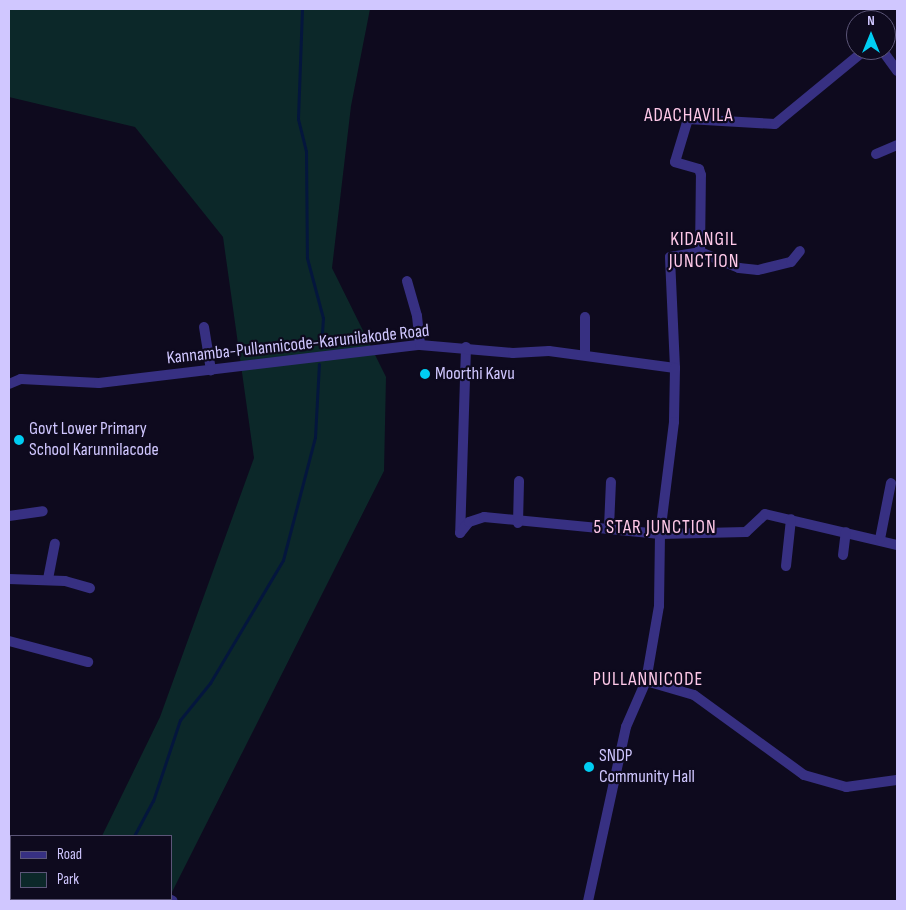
<!DOCTYPE html>
<style>
body{margin:0}
#map{position:relative;width:906px;height:910px;overflow:hidden;background:#0e0a1e;font-family:"Sofia Sans Condensed",sans-serif}
div>[style]{position:absolute}
.green>*{inset:0;background:#0c2829}
.stream>*{height:3px;margin:-1.5px;padding:0 1.5px;transform-origin:1.5px;border-radius:1.5px;background:#04163d}
.minor>*{height:10px;margin:-5px;padding:0 5px;transform-origin:5px;border-radius:5px;background:#373082}
.dots>*{width:14px;height:14px;translate:-50% -50%;box-sizing:border-box;border:2px solid #0e0a1e;border-radius:50%}
span{translate:-50% -50%;white-space:nowrap;text-align:center;line-height:1.15;-webkit-text-stroke:4.5px #0e0a1e;paint-order:stroke}
.street-label{font-size:18px;color:#d0c7ff}
.poi-label{font-size:18px;color:#d0c7ff}
.left{translate:0 -50%;text-align:left}
.neighbourhood-label{font-size:19px;color:#ffc9e9;letter-spacing:1px}
.frame{position:absolute;inset:0;border:10px solid #d0c7ff;pointer-events:none}
.legend{position:absolute;left:10px;top:835px;width:162px;height:65px;box-sizing:border-box;background:#0e0a1e;border:1px solid #5c5678;margin:0;padding:6px 9px;list-style:none;font-size:15px;color:#d0c7ff}
.legend li{display:flex;align-items:center;gap:10px;height:25px}
.legend b{width:25px;border:1px solid #5c5678}
.north{position:absolute;left:846px;top:10px;width:50px;height:50px;box-sizing:border-box;background:#0e0a1e;border:1px solid #5c5678;border-radius:50%;rotate:0deg;font-size:14px;font-weight:700;line-height:20px;text-align:center;color:#d0c7ff}
.north::after{content:'';display:block;margin:auto;width:18px;height:22px;background:#00cdf2;clip-path:polygon(50% 0,100% 100%,50% 72%,0 100%)}
</style>
<div id="map">
<div class="green">
<div style="clip-path:polygon(9px 9px,370px 9px,351px 106px,332px 268px,386px 377px,384px 471px,171px 894px,171px 836px,102px 836px,160px 717px,254px 458px,223px 237px,135px 127px,9px 97px)"></div>
</div>
<div class="stream">
<div style="left:302px;top:9px;width:110px;rotate:92.1deg"></div>
<div style="left:298px;top:119px;width:33px;rotate:76deg"></div>
<div style="left:306px;top:151px;width:107px;rotate:89.5deg"></div>
<div style="left:307px;top:258px;width:62px;rotate:75.1deg"></div>
<div style="left:323px;top:318px;width:28px;rotate:94deg"></div>
<div style="left:134px;top:836px;width:40px;rotate:-62deg"></div>
<div style="left:153px;top:801px;width:85px;rotate:-71.6deg"></div>
<div style="left:180px;top:720px;width:48px;rotate:-51deg"></div>
<div style="left:210px;top:683px;width:143px;rotate:-59.3deg"></div>
<div style="left:283px;top:560px;width:127px;rotate:-75.4deg"></div>
<div style="left:315px;top:437px;width:73px;rotate:-86.9deg"></div>
<div style="left:110px;top:901px;width:2px;rotate:-63deg"></div>
</div>
<div class="minor">
<div style="left:882px;top:50px;width:26px;rotate:54deg"></div>
<div style="left:876px;top:154px;width:23px;rotate:-23deg"></div>
<div style="left:700px;top:252px;width:77px;rotate:-89.3deg"></div>
<div style="left:701px;top:175px;width:6px;rotate:-108deg"></div>
<div style="left:699px;top:169px;width:25px;rotate:-164deg"></div>
<div style="left:675px;top:162px;width:45px;rotate:-73.2deg"></div>
<div style="left:688px;top:119px;width:87px;rotate:3.3deg"></div>
<div style="left:775px;top:124px;width:117px;rotate:-39.4deg"></div>
<div style="left:407px;top:281px;width:36px;rotate:74deg"></div>
<div style="left:417px;top:316px;width:29px;rotate:84deg"></div>
<div style="left:585px;top:317px;width:37px;rotate:90deg"></div>
<div style="left:204px;top:327px;width:44px;rotate:80.8deg"></div>
<div style="left:466px;top:347px;width:186px;rotate:91.8deg"></div>
<div style="left:460px;top:533px;width:14px;rotate:-51deg"></div>
<div style="left:469px;top:522px;width:16px;rotate:-18deg"></div>
<div style="left:484px;top:517px;width:177px;rotate:5.5deg"></div>
<div style="left:660px;top:534px;width:86px;rotate:-1.3deg"></div>
<div style="left:746px;top:532px;width:26px;rotate:-43deg"></div>
<div style="left:765px;top:514px;width:136px;rotate:13.2deg"></div>
<div style="left:675px;top:368px;width:111px;rotate:-92.6deg"></div>
<div style="left:670px;top:257px;width:30px;rotate:-9deg"></div>
<div style="left:700px;top:252px;width:42px;rotate:22.3deg"></div>
<div style="left:739px;top:268px;width:19px;rotate:6deg"></div>
<div style="left:758px;top:270px;width:34px;rotate:-14deg"></div>
<div style="left:791px;top:262px;width:14px;rotate:-51deg"></div>
<div style="left:9px;top:384px;width:13px;rotate:-23deg"></div>
<div style="left:21px;top:379px;width:78px;rotate:2.9deg"></div>
<div style="left:99px;top:383px;width:323px;rotate:-6.8deg"></div>
<div style="left:420px;top:345px;width:93px;rotate:4.9deg"></div>
<div style="left:513px;top:353px;width:36px;rotate:-3deg"></div>
<div style="left:549px;top:351px;width:127px;rotate:7.7deg"></div>
<div style="left:675px;top:368px;width:54px;rotate:91.1deg"></div>
<div style="left:674px;top:422px;width:113px;rotate:97.1deg"></div>
<div style="left:660px;top:534px;width:72px;rotate:90.8deg"></div>
<div style="left:659px;top:606px;width:76px;rotate:99.8deg"></div>
<div style="left:646px;top:681px;width:50px;rotate:113.5deg"></div>
<div style="left:626px;top:727px;width:178px;rotate:102.3deg"></div>
<div style="left:9px;top:516px;width:34px;rotate:-8deg"></div>
<div style="left:518px;top:523px;width:42px;rotate:-88.6deg"></div>
<div style="left:609px;top:527px;width:45px;rotate:-87.5deg"></div>
<div style="left:880px;top:539px;width:57px;rotate:-78.9deg"></div>
<div style="left:843px;top:555px;width:23px;rotate:-83deg"></div>
<div style="left:786px;top:566px;width:47px;rotate:-83.9deg"></div>
<div style="left:9px;top:579px;width:56px;rotate:2deg"></div>
<div style="left:65px;top:581px;width:26px;rotate:16deg"></div>
<div style="left:48px;top:579px;width:36px;rotate:-79deg"></div>
<div style="left:9px;top:641px;width:82px;rotate:14.9deg"></div>
<div style="left:646px;top:681px;width:50px;rotate:16.3deg"></div>
<div style="left:694px;top:695px;width:136px;rotate:36deg"></div>
<div style="left:804px;top:775px;width:44px;rotate:15.9deg"></div>
<div style="left:846px;top:787px;width:51px;rotate:-7.8deg"></div>
<div style="left:9px;top:866px;width:2px;rotate:27deg"></div>
<div style="left:169px;top:899px;width:4px;rotate:27deg"></div>
</div>
<div class="dots">
<div style="left:425px;top:374px;background:#00cdf2"></div>
<div style="left:19px;top:440px;background:#00cdf2"></div>
<div style="left:589px;top:767px;background:#00cdf2"></div>
</div>
<div class="street-label">
<span style="left:298px;top:345px;rotate:-6deg">Kannamba-Pullannicode-Karunilakode Road</span>
</div>
<div class="poi-label">
<span class="left" style="left:435px;top:374px">Moorthi Kavu</span>
<span class="left" style="left:29px;top:440px">Govt Lower Primary<br>School Karunnilacode</span>
<span class="left" style="left:599px;top:767px">SNDP<br>Community Hall</span>
</div>
<div class="neighbourhood-label">
<span style="left:689px;top:116px">ADACHAVILA</span>
<span style="left:704px;top:251px">KIDANGIL<br>JUNCTION</span>
<span style="left:655px;top:528px">5 STAR JUNCTION</span>
<span style="left:648px;top:680px">PULLANNICODE</span>
</div>
<div class="frame"></div>
<ul class="legend">
<li><b style="height:6px;background:#373082"></b>Road</li>
<li><b style="height:14px;background:#0c2829"></b>Park</li>
</ul>
<div class="north">N</div>
</div>
